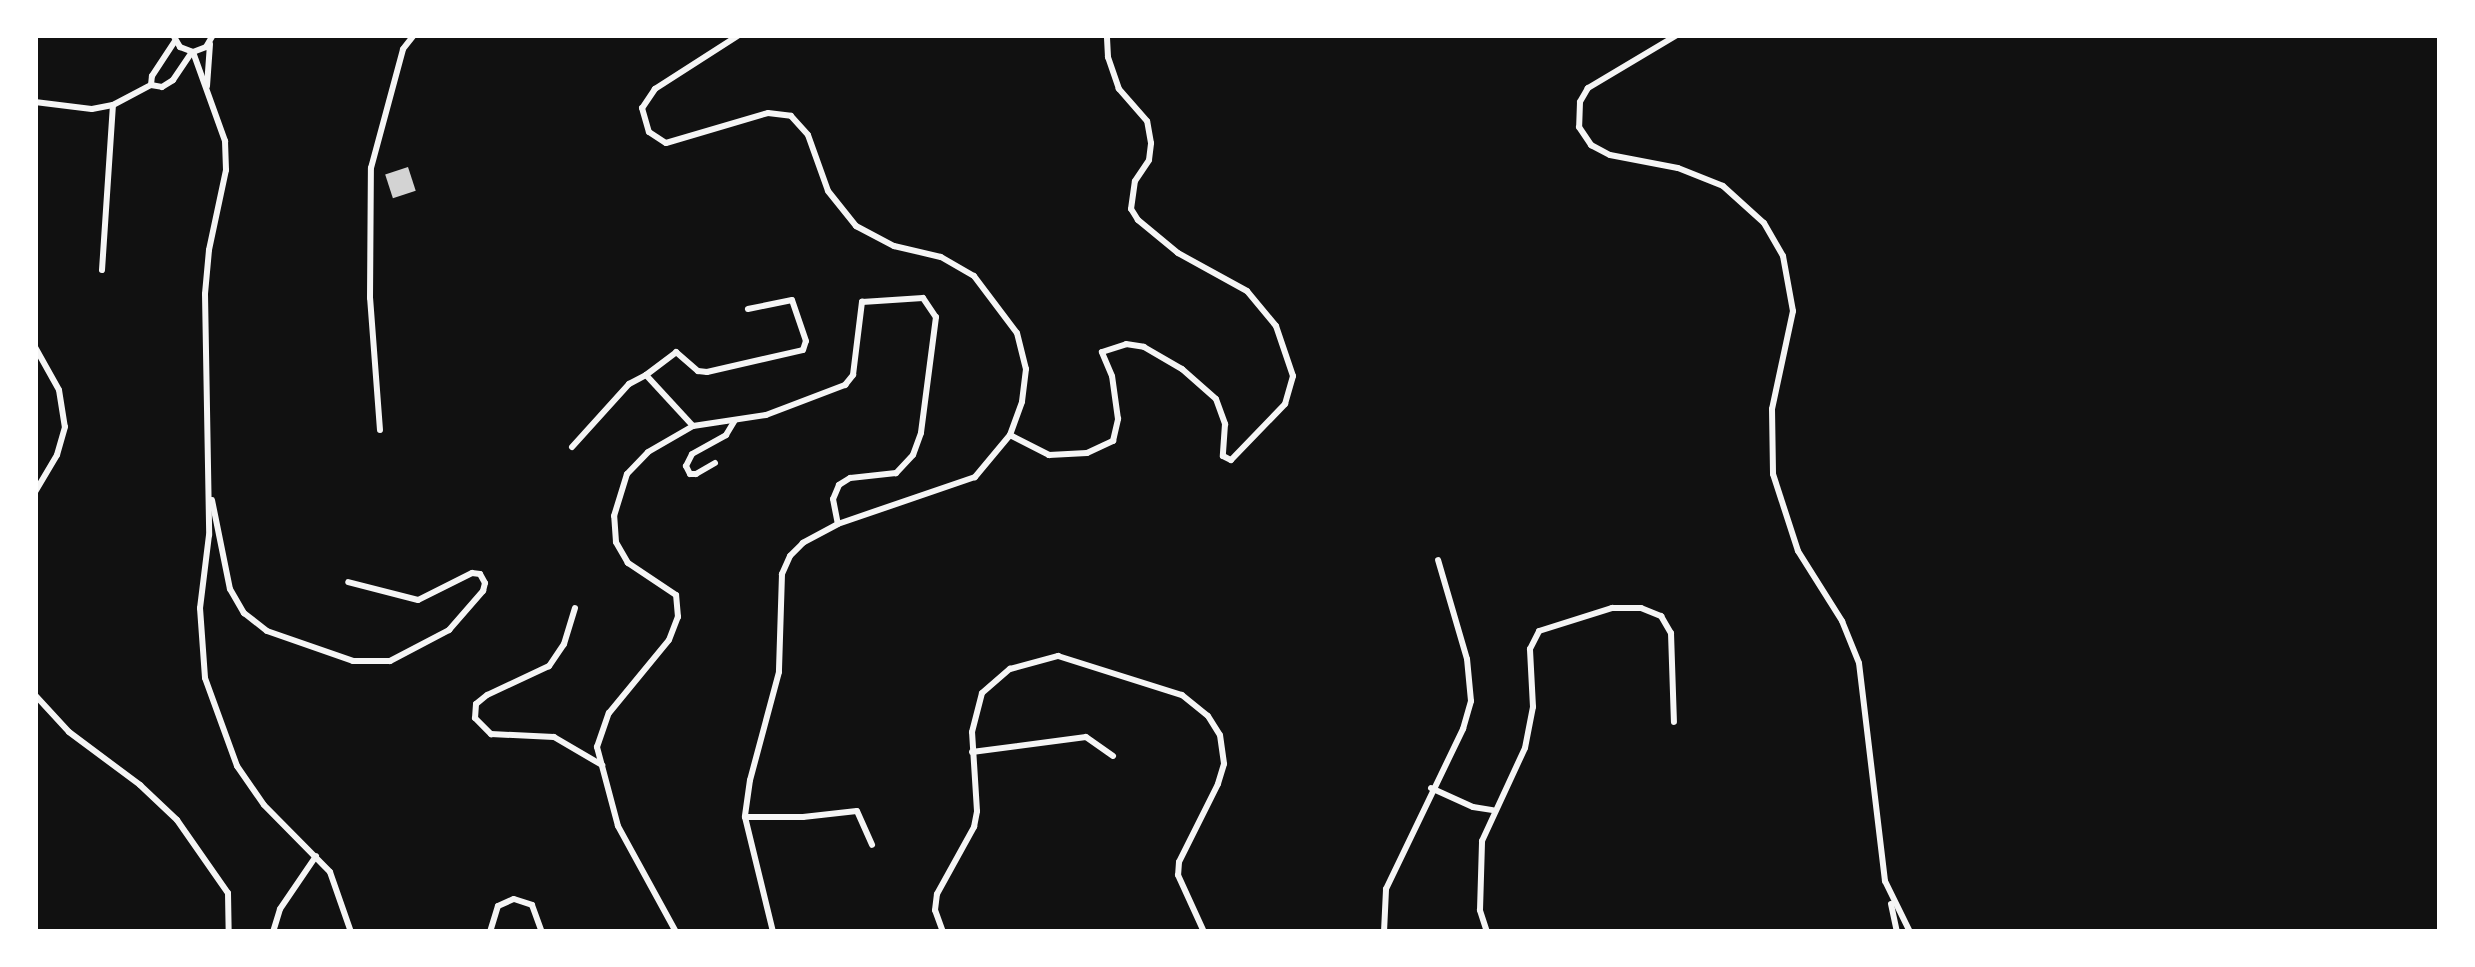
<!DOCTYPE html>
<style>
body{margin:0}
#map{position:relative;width:2475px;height:967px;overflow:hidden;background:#111;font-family:"Space Grotesk",sans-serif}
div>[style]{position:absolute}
.building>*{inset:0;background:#d3d3d3;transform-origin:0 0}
.minor>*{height:6px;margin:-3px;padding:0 3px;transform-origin:3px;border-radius:3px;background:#f5f5f5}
span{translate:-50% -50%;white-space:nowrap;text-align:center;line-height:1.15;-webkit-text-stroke:8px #fff;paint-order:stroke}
.frame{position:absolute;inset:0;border:38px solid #fff;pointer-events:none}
</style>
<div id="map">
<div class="building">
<div style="left:408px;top:167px;width:25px;height:24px;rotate:72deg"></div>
</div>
<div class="minor">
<div style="left:173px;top:35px;width:14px;rotate:60deg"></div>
<div style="left:180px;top:47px;width:14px;rotate:21deg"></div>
<div style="left:193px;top:52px;width:14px;rotate:-21deg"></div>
<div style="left:206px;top:47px;width:14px;rotate:-60deg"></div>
<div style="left:739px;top:35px;width:100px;rotate:147.3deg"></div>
<div style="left:655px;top:89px;width:23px;rotate:124deg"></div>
<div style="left:642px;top:108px;width:25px;rotate:74deg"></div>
<div style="left:649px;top:132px;width:20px;rotate:33deg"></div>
<div style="left:666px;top:143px;width:106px;rotate:-16.4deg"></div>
<div style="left:768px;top:113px;width:23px;rotate:7deg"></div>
<div style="left:791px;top:116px;width:25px;rotate:48deg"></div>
<div style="left:808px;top:135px;width:59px;rotate:70.3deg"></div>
<div style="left:828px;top:191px;width:45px;rotate:51.3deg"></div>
<div style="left:856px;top:226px;width:43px;rotate:27.8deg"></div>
<div style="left:894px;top:246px;width:48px;rotate:13.2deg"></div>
<div style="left:941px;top:257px;width:38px;rotate:30deg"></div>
<div style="left:974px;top:276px;width:71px;rotate:53deg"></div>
<div style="left:1017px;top:333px;width:37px;rotate:76deg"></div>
<div style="left:1026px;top:369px;width:33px;rotate:97deg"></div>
<div style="left:1022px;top:402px;width:35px;rotate:110deg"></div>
<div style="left:1010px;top:435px;width:55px;rotate:129.8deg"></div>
<div style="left:975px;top:477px;width:145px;rotate:161.1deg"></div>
<div style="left:838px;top:524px;width:40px;rotate:152deg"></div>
<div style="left:803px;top:543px;width:18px;rotate:135deg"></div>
<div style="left:790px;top:556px;width:20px;rotate:114deg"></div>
<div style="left:782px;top:574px;width:98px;rotate:91.8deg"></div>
<div style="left:779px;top:672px;width:112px;rotate:105deg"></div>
<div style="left:750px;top:780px;width:37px;rotate:98deg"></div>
<div style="left:745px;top:817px;width:118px;rotate:76.3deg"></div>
<div style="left:1677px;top:35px;width:104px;rotate:149.2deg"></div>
<div style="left:1588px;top:88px;width:16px;rotate:120deg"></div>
<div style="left:1580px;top:102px;width:25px;rotate:92deg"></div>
<div style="left:1579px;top:127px;width:22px;rotate:56deg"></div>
<div style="left:1591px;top:145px;width:21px;rotate:28deg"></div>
<div style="left:1610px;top:155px;width:69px;rotate:10.8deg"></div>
<div style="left:1678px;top:168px;width:48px;rotate:21.8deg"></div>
<div style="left:1723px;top:186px;width:55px;rotate:42.1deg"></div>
<div style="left:1764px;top:223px;width:38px;rotate:60deg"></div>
<div style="left:1783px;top:256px;width:56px;rotate:79.7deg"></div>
<div style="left:1793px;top:311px;width:100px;rotate:102.1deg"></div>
<div style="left:1772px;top:409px;width:65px;rotate:89.1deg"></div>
<div style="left:1773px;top:474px;width:81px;rotate:72deg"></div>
<div style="left:1798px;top:551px;width:83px;rotate:57.8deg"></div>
<div style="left:1842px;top:621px;width:45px;rotate:68deg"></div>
<div style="left:1859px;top:663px;width:220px;rotate:83.2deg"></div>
<div style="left:1885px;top:881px;width:57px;rotate:63.9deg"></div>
<div style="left:193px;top:52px;width:95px;rotate:70.2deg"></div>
<div style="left:225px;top:141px;width:29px;rotate:88deg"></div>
<div style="left:226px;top:170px;width:82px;rotate:102deg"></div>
<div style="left:209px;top:250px;width:44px;rotate:95.2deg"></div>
<div style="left:205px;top:294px;width:241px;rotate:89deg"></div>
<div style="left:209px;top:535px;width:74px;rotate:97deg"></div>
<div style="left:200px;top:608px;width:70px;rotate:85.9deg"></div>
<div style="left:205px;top:678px;width:94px;rotate:70deg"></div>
<div style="left:237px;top:766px;width:47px;rotate:55.3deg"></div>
<div style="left:264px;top:805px;width:94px;rotate:45.4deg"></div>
<div style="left:330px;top:872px;width:64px;rotate:70.7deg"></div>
<div style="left:151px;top:85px;width:9px;rotate:-84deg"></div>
<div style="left:152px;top:76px;width:42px;rotate:-56.7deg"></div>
<div style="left:207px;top:86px;width:42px;rotate:-85.9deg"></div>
<div style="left:35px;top:102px;width:57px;rotate:7deg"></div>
<div style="left:92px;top:109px;width:21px;rotate:-11deg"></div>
<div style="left:113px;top:105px;width:43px;rotate:-27.8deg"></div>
<div style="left:151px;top:85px;width:11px;rotate:10deg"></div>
<div style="left:162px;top:87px;width:13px;rotate:-32deg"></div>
<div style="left:173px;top:80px;width:34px;rotate:-56deg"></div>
<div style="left:102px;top:270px;width:165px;rotate:-86.2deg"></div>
<div style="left:35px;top:347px;width:49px;rotate:60.8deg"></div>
<div style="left:59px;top:390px;width:37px;rotate:81deg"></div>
<div style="left:65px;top:427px;width:29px;rotate:106deg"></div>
<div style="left:57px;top:455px;width:43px;rotate:120.7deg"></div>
<div style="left:646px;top:375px;width:38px;rotate:-37deg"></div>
<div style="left:676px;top:352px;width:29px;rotate:41deg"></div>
<div style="left:698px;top:371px;width:9px;rotate:6deg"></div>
<div style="left:707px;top:372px;width:98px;rotate:-12.9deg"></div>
<div style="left:803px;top:350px;width:9px;rotate:-72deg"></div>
<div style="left:806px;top:341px;width:43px;rotate:-108.9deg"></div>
<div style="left:792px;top:300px;width:45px;rotate:168.4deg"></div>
<div style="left:380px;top:430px;width:132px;rotate:-94.3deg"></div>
<div style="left:370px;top:298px;width:130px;rotate:-89.6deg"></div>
<div style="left:371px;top:168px;width:123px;rotate:-74.9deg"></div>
<div style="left:403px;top:49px;width:18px;rotate:-52deg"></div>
<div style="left:1010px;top:435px;width:44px;rotate:27.1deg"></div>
<div style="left:1049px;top:455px;width:38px;rotate:-3deg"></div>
<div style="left:1087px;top:453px;width:29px;rotate:-25deg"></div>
<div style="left:1113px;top:441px;width:23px;rotate:-77deg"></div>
<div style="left:1118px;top:419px;width:43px;rotate:-97.9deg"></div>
<div style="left:1112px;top:376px;width:26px;rotate:-113deg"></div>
<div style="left:1102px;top:352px;width:25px;rotate:-18deg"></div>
<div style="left:1126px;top:344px;width:18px;rotate:9deg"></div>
<div style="left:1144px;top:347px;width:44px;rotate:30.1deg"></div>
<div style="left:1182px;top:369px;width:45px;rotate:41.4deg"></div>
<div style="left:1216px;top:399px;width:27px;rotate:70deg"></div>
<div style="left:1225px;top:424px;width:32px;rotate:94deg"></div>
<div style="left:1223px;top:456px;width:9px;rotate:27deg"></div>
<div style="left:1231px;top:460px;width:78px;rotate:-46deg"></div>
<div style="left:1285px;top:404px;width:29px;rotate:-74deg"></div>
<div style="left:1293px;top:376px;width:53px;rotate:-108.8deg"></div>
<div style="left:1276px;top:326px;width:45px;rotate:-129.6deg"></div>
<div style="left:1247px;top:291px;width:79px;rotate:-151.2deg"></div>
<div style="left:1178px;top:253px;width:52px;rotate:-140.5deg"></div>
<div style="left:1138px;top:220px;width:13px;rotate:-122deg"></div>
<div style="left:1131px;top:209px;width:28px;rotate:-82deg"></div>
<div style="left:1135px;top:181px;width:25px;rotate:-56deg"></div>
<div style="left:1149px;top:160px;width:17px;rotate:-83deg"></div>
<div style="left:1151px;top:143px;width:22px;rotate:-100deg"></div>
<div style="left:1147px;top:121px;width:43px;rotate:-131.2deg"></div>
<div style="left:1119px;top:89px;width:34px;rotate:-109deg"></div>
<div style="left:1108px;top:57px;width:22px;rotate:-93deg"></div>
<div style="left:572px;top:447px;width:85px;rotate:-47.9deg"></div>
<div style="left:629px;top:384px;width:19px;rotate:-28deg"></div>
<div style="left:646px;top:375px;width:69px;rotate:47.3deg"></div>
<div style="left:715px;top:463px;width:22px;rotate:150deg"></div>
<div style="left:696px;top:474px;width:6px;rotate:180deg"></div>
<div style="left:690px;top:474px;width:9px;rotate:-117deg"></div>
<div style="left:686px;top:466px;width:13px;rotate:-63deg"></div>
<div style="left:692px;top:454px;width:39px;rotate:-29deg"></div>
<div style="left:726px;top:435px;width:17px;rotate:-59deg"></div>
<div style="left:212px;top:500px;width:91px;rotate:78.6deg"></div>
<div style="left:230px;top:589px;width:28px;rotate:60deg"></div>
<div style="left:244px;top:613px;width:29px;rotate:38deg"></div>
<div style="left:267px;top:631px;width:91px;rotate:19.2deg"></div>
<div style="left:353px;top:661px;width:37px"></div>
<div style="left:390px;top:661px;width:67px;rotate:-27.7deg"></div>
<div style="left:449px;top:630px;width:52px;rotate:-48.9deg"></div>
<div style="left:483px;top:591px;width:8px;rotate:-76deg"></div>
<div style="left:485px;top:583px;width:10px;rotate:-119deg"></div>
<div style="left:480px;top:574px;width:8px;rotate:-173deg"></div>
<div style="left:472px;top:573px;width:60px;rotate:153.4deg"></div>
<div style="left:418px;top:600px;width:72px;rotate:-165.6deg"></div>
<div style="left:575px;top:608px;width:38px;rotate:107deg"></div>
<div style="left:564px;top:644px;width:27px;rotate:124deg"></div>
<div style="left:549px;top:666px;width:68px;rotate:154.9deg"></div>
<div style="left:487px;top:695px;width:14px;rotate:141deg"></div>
<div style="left:476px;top:704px;width:14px;rotate:94deg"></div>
<div style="left:475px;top:718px;width:23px;rotate:45deg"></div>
<div style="left:491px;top:734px;width:63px;rotate:2.7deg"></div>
<div style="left:554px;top:737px;width:56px;rotate:30.3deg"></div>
<div style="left:35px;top:695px;width:50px;rotate:47.4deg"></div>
<div style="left:69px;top:732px;width:89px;rotate:36.7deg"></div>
<div style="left:140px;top:785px;width:51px;rotate:43.4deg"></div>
<div style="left:177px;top:820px;width:89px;rotate:55.1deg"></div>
<div style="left:228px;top:893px;width:39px;rotate:89deg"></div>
<div style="left:972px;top:752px;width:115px;rotate:-7.5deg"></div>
<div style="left:1086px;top:737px;width:33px;rotate:35deg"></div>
<div style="left:1431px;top:788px;width:46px;rotate:24.3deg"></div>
<div style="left:1473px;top:807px;width:20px;rotate:9deg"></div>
<div style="left:745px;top:817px;width:58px"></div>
<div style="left:803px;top:817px;width:54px;rotate:-6.3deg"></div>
<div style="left:857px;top:811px;width:37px;rotate:66deg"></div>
<div style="left:1891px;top:904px;width:29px;rotate:78deg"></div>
<div style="left:273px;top:932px;width:24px;rotate:-73deg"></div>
<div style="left:280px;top:909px;width:64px;rotate:-55.8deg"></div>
<div style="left:490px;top:932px;width:27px;rotate:-73deg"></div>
<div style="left:498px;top:906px;width:17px;rotate:-24deg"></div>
<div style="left:514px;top:899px;width:19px;rotate:18deg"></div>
<div style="left:532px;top:905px;width:29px;rotate:70deg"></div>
<div style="left:676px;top:932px;width:121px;rotate:-118.7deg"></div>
<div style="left:618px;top:826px;width:82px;rotate:-104.9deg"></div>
<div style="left:597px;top:747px;width:36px;rotate:-71deg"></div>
<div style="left:609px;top:713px;width:94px;rotate:-50.6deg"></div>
<div style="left:669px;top:640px;width:25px;rotate:-69deg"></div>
<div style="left:678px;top:617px;width:22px;rotate:-95deg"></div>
<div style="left:676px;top:595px;width:58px;rotate:-146.3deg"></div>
<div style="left:628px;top:563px;width:24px;rotate:-120deg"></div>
<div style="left:616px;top:542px;width:26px;rotate:-94deg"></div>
<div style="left:614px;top:516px;width:44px;rotate:-72.8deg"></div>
<div style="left:627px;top:474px;width:30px;rotate:-46deg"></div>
<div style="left:648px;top:452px;width:52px;rotate:-30deg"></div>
<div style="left:693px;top:426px;width:74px;rotate:-8.6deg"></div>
<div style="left:766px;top:415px;width:85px;rotate:-20.8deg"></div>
<div style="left:845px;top:385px;width:13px;rotate:-51deg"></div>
<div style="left:853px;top:375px;width:74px;rotate:-83deg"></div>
<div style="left:862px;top:302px;width:61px;rotate:-3.8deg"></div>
<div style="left:923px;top:298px;width:23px;rotate:56deg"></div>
<div style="left:936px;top:317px;width:117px;rotate:97.4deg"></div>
<div style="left:921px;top:433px;width:23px;rotate:110deg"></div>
<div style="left:913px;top:455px;width:25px;rotate:133deg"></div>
<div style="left:896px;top:473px;width:46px;rotate:173.8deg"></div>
<div style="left:850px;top:478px;width:13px;rotate:148deg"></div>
<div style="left:839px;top:485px;width:15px;rotate:113deg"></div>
<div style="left:833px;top:499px;width:25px;rotate:79deg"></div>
<div style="left:943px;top:932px;width:23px;rotate:-110deg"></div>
<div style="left:935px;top:910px;width:16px;rotate:-83deg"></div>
<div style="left:937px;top:894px;width:77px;rotate:-61.1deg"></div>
<div style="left:974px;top:827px;width:16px;rotate:-79deg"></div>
<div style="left:977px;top:811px;width:79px;rotate:-93.6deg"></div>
<div style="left:972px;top:732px;width:40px;rotate:-75.6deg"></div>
<div style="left:982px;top:693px;width:37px;rotate:-41deg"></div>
<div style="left:1010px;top:669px;width:50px;rotate:-15.2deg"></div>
<div style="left:1058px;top:656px;width:130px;rotate:17.5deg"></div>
<div style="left:1182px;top:695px;width:33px;rotate:39deg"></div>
<div style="left:1208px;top:716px;width:22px;rotate:58deg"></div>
<div style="left:1220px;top:735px;width:29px;rotate:82deg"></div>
<div style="left:1224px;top:764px;width:21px;rotate:107deg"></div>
<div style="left:1218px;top:784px;width:87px;rotate:116.6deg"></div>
<div style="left:1179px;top:862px;width:13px;rotate:94deg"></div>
<div style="left:1178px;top:875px;width:63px;rotate:65.5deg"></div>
<div style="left:1384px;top:932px;width:43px;rotate:-87.3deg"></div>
<div style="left:1386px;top:889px;width:178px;rotate:-64.3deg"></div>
<div style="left:1463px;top:729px;width:29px;rotate:-74deg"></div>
<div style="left:1471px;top:701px;width:42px;rotate:-95.4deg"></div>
<div style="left:1467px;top:659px;width:103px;rotate:-106.3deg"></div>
<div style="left:1487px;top:932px;width:23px;rotate:-108deg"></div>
<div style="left:1480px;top:910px;width:69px;rotate:-88.3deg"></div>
<div style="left:1482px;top:841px;width:102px;rotate:-65.2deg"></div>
<div style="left:1525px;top:748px;width:42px;rotate:-79deg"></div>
<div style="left:1533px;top:707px;width:58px;rotate:-93deg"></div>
<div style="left:1530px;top:649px;width:20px;rotate:-63deg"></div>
<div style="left:1539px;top:631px;width:77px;rotate:-17.5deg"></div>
<div style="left:1612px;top:608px;width:29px"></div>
<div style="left:1641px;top:608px;width:22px;rotate:22deg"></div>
<div style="left:1661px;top:616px;width:20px;rotate:60deg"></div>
<div style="left:1671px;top:633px;width:89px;rotate:88.1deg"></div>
</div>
<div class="frame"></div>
</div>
